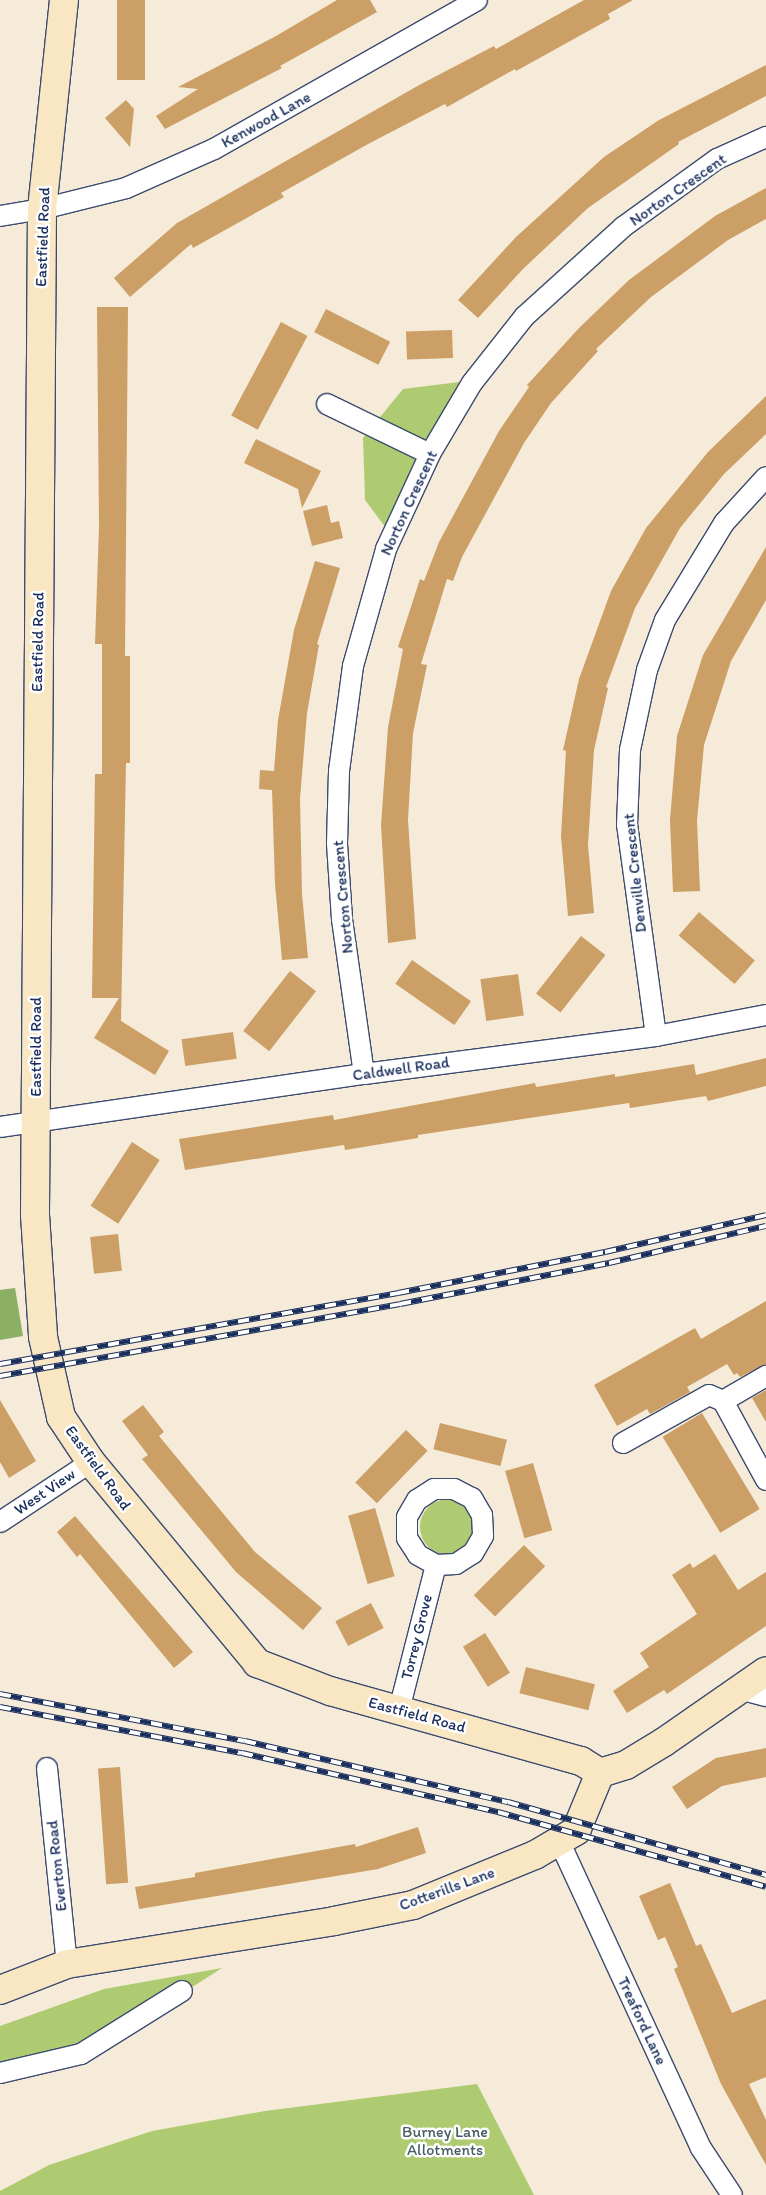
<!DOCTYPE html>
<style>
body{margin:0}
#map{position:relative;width:766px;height:2195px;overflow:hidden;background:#f5ebd8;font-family:Itim,sans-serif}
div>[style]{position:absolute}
.green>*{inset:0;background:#afcb72}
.round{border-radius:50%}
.forest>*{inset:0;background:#8baf64}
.building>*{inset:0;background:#cb9f66;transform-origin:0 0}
.roads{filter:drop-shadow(1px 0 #3c4b70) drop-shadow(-1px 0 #3c4b70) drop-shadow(0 1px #3c4b70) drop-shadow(0 -1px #3c4b70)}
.street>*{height:20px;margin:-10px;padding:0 10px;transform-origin:10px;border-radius:10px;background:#fff}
.secondary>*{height:28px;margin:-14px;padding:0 14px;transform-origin:14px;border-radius:14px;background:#f9e7c3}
.rail>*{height:5.5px;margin-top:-2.75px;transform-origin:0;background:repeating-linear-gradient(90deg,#fff 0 11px,#1b2f5e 0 22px);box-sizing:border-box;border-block:1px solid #1b2f5e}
span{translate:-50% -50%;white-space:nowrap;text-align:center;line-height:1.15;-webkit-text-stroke:5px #fff;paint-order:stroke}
.street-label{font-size:16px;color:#1b2f5e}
.park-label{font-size:16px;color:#475e64}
</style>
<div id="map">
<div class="green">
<div style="clip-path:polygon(467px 381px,392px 536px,365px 500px,363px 438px,403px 389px)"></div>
<div class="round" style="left:420px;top:1499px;width:56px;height:56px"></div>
<div style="clip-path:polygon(222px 1968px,80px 2059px,0 2077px,0 2026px,104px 1989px)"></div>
<div style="clip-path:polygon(477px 2084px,534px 2195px,0 2195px,0 2191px,49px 2165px,152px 2131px,265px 2111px)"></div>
</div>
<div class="forest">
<div style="clip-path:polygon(15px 1288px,23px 1336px,0 1340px,0 1290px)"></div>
</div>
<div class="building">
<div style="left:117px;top:0;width:28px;height:80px"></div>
<div style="clip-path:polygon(337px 0,370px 0,377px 12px,280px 66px,282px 68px,165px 129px,156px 116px,198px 89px,178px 87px,276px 36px)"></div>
<div style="clip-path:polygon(584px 0,633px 0,608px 14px,610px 19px,516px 71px,515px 69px,447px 107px,445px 104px,368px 144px,281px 193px,284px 197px,268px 206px,193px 248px,191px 244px,130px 297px,114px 278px,177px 223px,421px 84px,494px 46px,496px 49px)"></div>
<div style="clip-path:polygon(766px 65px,766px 96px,678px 142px,679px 144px,588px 208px,523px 269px,478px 318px,458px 300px,516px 237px,604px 157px,659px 120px)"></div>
<div style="clip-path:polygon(126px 100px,134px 109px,130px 147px,105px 118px)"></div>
<div style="clip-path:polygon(766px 188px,766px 219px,728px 240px,651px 297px,596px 349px,598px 351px,551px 403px,524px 443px,462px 557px,453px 581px,447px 579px,421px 664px,427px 665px,413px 733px,408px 820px,416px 939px,388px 943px,381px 825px,388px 727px,403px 649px,398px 647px,420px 579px,424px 581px,439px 542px,499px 431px,529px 387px,527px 385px,579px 328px,629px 280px,715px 216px)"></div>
<div style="clip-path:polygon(97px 307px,128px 307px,125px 656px,130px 656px,130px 763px,126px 763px,121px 1021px,169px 1051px,155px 1075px,94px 1038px,119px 998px,92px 998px,95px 774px,102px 774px,102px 644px,95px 644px,99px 527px)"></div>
<div style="left:326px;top:309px;width:72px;height:26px;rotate:27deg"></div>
<div style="left:281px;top:322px;width:30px;height:106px;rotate:28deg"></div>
<div style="left:452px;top:330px;width:28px;height:46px;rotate:88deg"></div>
<div style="clip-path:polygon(766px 396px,766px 434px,724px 474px,680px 528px,635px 608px,606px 687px,608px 688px,594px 750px,588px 845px,594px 913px,568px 916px,561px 836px,566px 751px,563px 750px,579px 679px,611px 591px,646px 528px,708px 452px)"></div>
<div style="clip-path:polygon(256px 439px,321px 471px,302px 508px,298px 489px,244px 463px)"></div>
<div style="clip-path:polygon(327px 505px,331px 523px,339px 521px,343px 538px,312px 546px,303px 511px)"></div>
<div style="clip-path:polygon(766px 547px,766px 600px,731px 661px,704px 745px,697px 821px,700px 891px,673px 892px,670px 820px,677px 736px,703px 655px)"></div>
<div style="clip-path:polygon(315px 561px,340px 568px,317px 644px,319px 645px,307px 713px,300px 799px,302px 894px,308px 958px,282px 960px,275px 884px,272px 790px,259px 789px,260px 770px,274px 771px,278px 720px,294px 630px)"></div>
<div style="left:699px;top:912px;width:74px;height:31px;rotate:41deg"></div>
<div style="left:581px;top:936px;width:31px;height:73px;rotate:38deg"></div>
<div style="left:412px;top:960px;width:72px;height:29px;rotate:35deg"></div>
<div style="left:290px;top:971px;width:33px;height:76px;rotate:38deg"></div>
<div style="left:518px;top:974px;width:42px;height:38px;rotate:82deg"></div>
<div style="left:233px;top:1032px;width:27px;height:52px;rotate:82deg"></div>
<div style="clip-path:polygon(766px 1058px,766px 1086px,708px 1101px,706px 1096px,630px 1108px,629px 1103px,418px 1135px,418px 1138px,345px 1150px,344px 1145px,185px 1170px,179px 1139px,333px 1115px,334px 1120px,535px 1083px,536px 1087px,615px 1074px,615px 1077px,694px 1064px,696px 1075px)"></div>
<div style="left:132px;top:1142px;width:33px;height:76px;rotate:33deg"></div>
<div style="left:118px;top:1234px;width:37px;height:28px;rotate:84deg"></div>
<div style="clip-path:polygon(766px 1301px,766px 1364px,740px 1377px,737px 1373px,734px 1375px,727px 1364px,687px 1387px,690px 1392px,650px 1414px,647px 1409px,617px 1426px,594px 1385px,695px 1328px,701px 1339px)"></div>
<div style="clip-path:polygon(766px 1390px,766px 1422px,752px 1398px)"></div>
<div style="clip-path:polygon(0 1400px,36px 1461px,9px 1478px,0 1462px)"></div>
<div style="clip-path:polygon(143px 1405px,164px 1432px,159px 1436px,255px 1552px,322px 1608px,303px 1630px,236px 1572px,142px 1459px,148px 1455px,122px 1421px)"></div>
<div style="left:702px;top:1413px;width:112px;height:46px;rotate:59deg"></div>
<div style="left:440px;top:1423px;width:69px;height:27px;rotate:14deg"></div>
<div style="left:406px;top:1430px;width:30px;height:73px;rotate:44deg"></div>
<div style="left:533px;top:1463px;width:70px;height:29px;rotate:74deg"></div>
<div style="left:375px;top:1508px;width:71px;height:28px;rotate:74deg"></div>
<div style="clip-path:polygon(75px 1516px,193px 1652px,174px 1668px,80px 1554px,77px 1557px,57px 1532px)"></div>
<div style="left:524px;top:1545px;width:30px;height:71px;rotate:45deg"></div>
<div style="clip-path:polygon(715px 1554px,738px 1590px,766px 1572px,766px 1626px,667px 1694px,664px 1690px,627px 1713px,613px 1691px,649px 1667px,640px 1653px,697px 1614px,672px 1575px,690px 1563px,693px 1568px)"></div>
<div style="left:371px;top:1603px;width:28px;height:40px;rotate:63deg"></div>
<div style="left:485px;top:1633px;width:47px;height:26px;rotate:58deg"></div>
<div style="left:526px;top:1667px;width:71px;height:27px;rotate:14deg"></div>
<div style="clip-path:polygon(766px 1748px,766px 1777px,722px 1786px,687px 1809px,672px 1787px,716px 1758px)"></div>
<div style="left:120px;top:1767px;width:116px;height:22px;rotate:86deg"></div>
<div style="clip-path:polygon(418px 1827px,426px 1853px,378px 1869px,139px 1909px,135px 1887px,195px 1877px,195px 1873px,355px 1844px,356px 1847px)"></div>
<div style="clip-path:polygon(670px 1883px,696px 1946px,701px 1944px,732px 2013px,766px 1999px,766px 2077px,749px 2084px,766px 2120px,766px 2165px,721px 2084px,674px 1969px,678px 1967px,665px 1937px,658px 1940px,639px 1896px)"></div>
</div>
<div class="roads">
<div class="street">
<div style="left:0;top:216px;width:43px;rotate:-9.5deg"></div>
<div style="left:42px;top:209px;width:87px;rotate:-14deg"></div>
<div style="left:126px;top:188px;width:96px;rotate:-23.9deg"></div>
<div style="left:214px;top:149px;width:302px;rotate:-29.5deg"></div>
<div style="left:327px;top:404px;width:114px;rotate:25.9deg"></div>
<div style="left:656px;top:1036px;width:213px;rotate:-97.8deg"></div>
<div style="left:627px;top:825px;width:75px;rotate:-87.7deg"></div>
<div style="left:630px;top:750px;width:82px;rotate:-78deg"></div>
<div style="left:647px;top:670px;width:53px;rotate:-70.2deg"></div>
<div style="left:665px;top:620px;width:114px;rotate:-58.7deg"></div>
<div style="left:724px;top:523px;width:62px;rotate:-47.6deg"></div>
<div style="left:364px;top:1074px;width:157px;rotate:-98.1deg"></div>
<div style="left:342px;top:919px;width:76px;rotate:-93.8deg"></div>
<div style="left:337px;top:843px;width:72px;rotate:-88.4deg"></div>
<div style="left:339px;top:771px;width:106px;rotate:-82.4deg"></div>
<div style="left:353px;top:666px;width:122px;rotate:-74.2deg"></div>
<div style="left:386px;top:549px;width:105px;rotate:-65.1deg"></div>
<div style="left:430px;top:454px;width:82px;rotate:-59.4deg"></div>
<div style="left:472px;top:383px;width:85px;rotate:-51.7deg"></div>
<div style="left:525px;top:316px;width:132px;rotate:-42.2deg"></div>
<div style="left:623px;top:227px;width:116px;rotate:-35.9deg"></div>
<div style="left:717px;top:159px;width:54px;rotate:-24.2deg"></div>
<div style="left:0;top:1127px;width:368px;rotate:-8.3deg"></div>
<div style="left:364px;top:1074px;width:294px;rotate:-7.4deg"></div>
<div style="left:656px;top:1036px;width:112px;rotate:-10.8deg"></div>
<div style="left:723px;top:1401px;width:90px;rotate:61.4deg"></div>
<div style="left:623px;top:1443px;width:98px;rotate:-29.2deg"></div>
<div style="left:709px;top:1395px;width:15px;rotate:23deg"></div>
<div style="left:723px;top:1401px;width:50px;rotate:-30.2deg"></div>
<div style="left:0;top:1522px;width:109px;rotate:-33.4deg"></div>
<div style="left:739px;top:1689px;width:28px;rotate:15deg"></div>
<div style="left:399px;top:1710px;width:150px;rotate:-75.7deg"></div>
<div style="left:436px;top:1565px;width:21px;rotate:-151deg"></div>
<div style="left:418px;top:1555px;width:20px;rotate:-123deg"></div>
<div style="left:407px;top:1538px;width:21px;rotate:-90deg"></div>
<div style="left:407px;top:1517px;width:20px;rotate:-60deg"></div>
<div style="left:417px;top:1500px;width:20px;rotate:-33deg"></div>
<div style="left:434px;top:1489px;width:20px"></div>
<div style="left:454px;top:1489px;width:20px;rotate:27deg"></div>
<div style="left:472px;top:1498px;width:20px;rotate:60deg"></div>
<div style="left:482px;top:1515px;width:21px;rotate:87deg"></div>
<div style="left:483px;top:1536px;width:20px;rotate:120deg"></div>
<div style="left:473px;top:1553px;width:20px;rotate:147deg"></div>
<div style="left:456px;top:1564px;width:20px;rotate:177deg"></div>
<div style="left:47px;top:1768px;width:197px;rotate:84.2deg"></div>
<div style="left:560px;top:1843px;width:336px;rotate:65.2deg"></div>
<div style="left:701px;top:2148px;width:56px;rotate:56.6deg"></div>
<div style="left:0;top:2073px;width:83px;rotate:-13.2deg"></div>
<div style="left:81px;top:2054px;width:119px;rotate:-32deg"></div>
</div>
<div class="secondary">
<div style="left:64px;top:0;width:210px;rotate:96deg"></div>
<div style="left:42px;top:209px;width:1006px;rotate:90.4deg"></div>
<div style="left:35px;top:1215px;width:122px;rotate:86.2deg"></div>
<div style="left:43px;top:1337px;width:82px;rotate:77.3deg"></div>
<div style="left:61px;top:1417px;width:54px;rotate:56.3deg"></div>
<div style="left:91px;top:1462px;width:261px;rotate:50.4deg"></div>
<div style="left:257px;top:1663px;width:78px;rotate:21deg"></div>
<div style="left:330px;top:1691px;width:261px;rotate:15.6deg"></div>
<div style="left:581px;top:1761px;width:22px;rotate:32deg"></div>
<div style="left:600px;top:1773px;width:27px;rotate:-17deg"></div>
<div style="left:626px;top:1765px;width:44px;rotate:-31.2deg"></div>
<div style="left:664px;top:1742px;width:124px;rotate:-34.8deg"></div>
<div style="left:0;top:1990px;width:72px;rotate:-21.2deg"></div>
<div style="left:67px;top:1964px;width:270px;rotate:-9.1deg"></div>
<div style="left:334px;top:1921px;width:81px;rotate:-11.4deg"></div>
<div style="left:413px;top:1905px;width:132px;rotate:-22.3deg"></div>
<div style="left:535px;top:1855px;width:48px;rotate:-30.3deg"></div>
<div style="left:576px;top:1831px;width:63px;rotate:-67.5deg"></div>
</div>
</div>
<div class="rail">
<div style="left:0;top:1364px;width:404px;rotate:-10.1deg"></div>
<div style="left:398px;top:1293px;width:211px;rotate:-11.2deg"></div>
<div style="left:605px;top:1252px;width:165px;rotate:-12.9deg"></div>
<div style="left:0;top:1376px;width:406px;rotate:-10.2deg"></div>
<div style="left:400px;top:1304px;width:213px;rotate:-11.1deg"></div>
<div style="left:609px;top:1263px;width:161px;rotate:-13.3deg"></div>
<div style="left:0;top:1694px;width:249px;rotate:10.9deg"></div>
<div style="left:245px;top:1741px;width:270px;rotate:13.1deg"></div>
<div style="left:508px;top:1802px;width:268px;rotate:15.8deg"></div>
<div style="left:0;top:1707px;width:246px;rotate:10.8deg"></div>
<div style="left:242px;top:1753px;width:263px;rotate:13deg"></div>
<div style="left:498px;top:1812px;width:278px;rotate:15.6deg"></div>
</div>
<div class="street-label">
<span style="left:266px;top:120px;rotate:-29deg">Kenwood Lane</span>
<span style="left:678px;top:190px;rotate:-35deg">Norton Crescent</span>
<span style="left:43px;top:237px;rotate:-88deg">Eastfield Road</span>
<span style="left:409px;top:503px;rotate:-65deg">Norton Crescent</span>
<span style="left:38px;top:642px;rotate:-89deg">Eastfield Road</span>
<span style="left:635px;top:873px;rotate:-96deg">Denville Crescent</span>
<span style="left:343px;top:897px;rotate:-95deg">Norton Crescent</span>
<span style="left:36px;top:1047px;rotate:-90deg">Eastfield Road</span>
<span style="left:401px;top:1069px;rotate:-8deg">Caldwell Road</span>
<span style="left:98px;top:1468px;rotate:54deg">Eastfield Road</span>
<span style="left:45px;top:1492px;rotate:-34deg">West View</span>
<span style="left:417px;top:1637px;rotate:-76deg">Torrey Grove</span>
<span style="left:417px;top:1715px;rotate:15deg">Eastfield Road</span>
<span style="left:57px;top:1866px;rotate:-96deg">Everton Road</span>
<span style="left:447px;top:1889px;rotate:-20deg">Cotterills Lane</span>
<span style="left:642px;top:2021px;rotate:65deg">Treaford Lane</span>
</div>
<div class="park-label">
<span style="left:445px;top:2141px">Burney Lane<br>Allotments</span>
</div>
</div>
